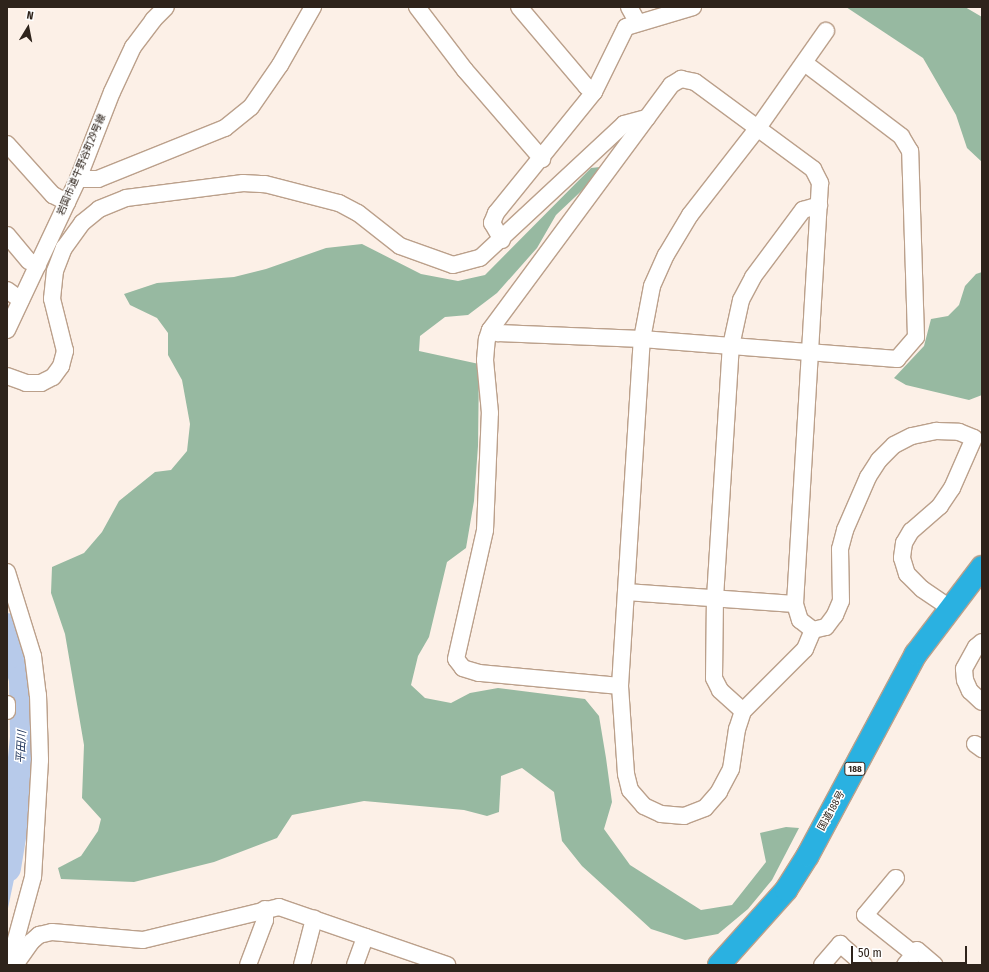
<!DOCTYPE html>
<meta charset="utf-8">
<style>
body{margin:0}
#map{position:relative;width:989px;height:972px;overflow:hidden;background:#fcf0e7;font-family:"Fira Sans Condensed","Noto Sans JP",sans-serif}
div>[style]{position:absolute}
.forest>*{inset:0;background:#97b9a1}
.water>*{inset:0;background:#b7caea}
.river>*{height:28px;margin:-14px;padding:0 14px;transform-origin:14px;border-radius:14px;background:#b7caea}
.roads{filter:drop-shadow(1px 0 #bba08b) drop-shadow(-1px 0 #bba08b) drop-shadow(0 1px #bba08b) drop-shadow(0 -1px #bba08b)}
.minor>*{height:16px;margin:-8px;padding:0 8px;transform-origin:8px;border-radius:8px;background:#fff}
.highway>*{height:22px;margin:-11px;padding:0 11px;transform-origin:11px;border-radius:11px;background:#2ab1e1}
span{translate:-50% -50%;white-space:nowrap;text-align:center;line-height:1.15;-webkit-text-stroke:3px #fff;paint-order:stroke}
.shield-label span{padding:1px 3px;background:#fff;border:1px solid;border-radius:3px;-webkit-text-stroke-width:0}
.shield-label{font-size:9px;color:#2e231b;font-weight:700}
.street-label{font-size:10px;color:#2e231b}
.water-label{font-size:11px;color:#112750;font-style:italic}
.frame{position:absolute;inset:0;border:8px solid #2e231b;pointer-events:none}
.north{position:absolute;left:8px;top:8px;width:40px;height:40px;-webkit-text-stroke:3px #fff;paint-order:stroke;rotate:10deg;font-size:11px;font-weight:700;line-height:16px;text-align:center;color:#2e231b}
.north::after{content:'';display:block;margin:auto;width:14px;height:18px;background:#2e231b;clip-path:polygon(50% 0,100% 100%,50% 72%,0 100%)}
.scale{position:absolute;left:851px;top:946px;width:116px;height:18px;box-sizing:border-box;border:2px solid #2e231b;border-top:0;padding-left:5px;font-size:12px;line-height:14px;white-space:nowrap;color:#2e231b;-webkit-text-stroke:3px #fff;paint-order:stroke}
</style>
<div id="map">
<div class="forest">
<div style="clip-path:polygon(846px 7px,965px 7px,982px 17px,982px 162px,967px 148px,956px 115px,923px 58px)"></div>
<div style="clip-path:polygon(600px 167px,593px 180px,556px 215px,537px 248px,497px 293px,468px 315px,445px 317px,420px 336px,419px 351px,479px 364px,478px 446px,474px 501px,466px 548px,447px 562px,429px 637px,418px 656px,411px 685px,425px 698px,451px 703px,470px 693px,498px 688px,585px 699px,599px 716px,606px 758px,612px 802px,604px 829px,630px 865px,701px 910px,732px 905px,766px 862px,760px 833px,786px 827px,799px 828px,772px 880px,748px 909px,718px 934px,685px 940px,651px 929px,582px 866px,562px 841px,554px 792px,522px 768px,501px 776px,499px 812px,487px 816px,464px 810px,364px 801px,292px 815px,277px 838px,214px 862px,134px 882px,61px 879px,58px 868px,81px 856px,98px 831px,101px 819px,82px 798px,84px 745px,65px 634px,51px 593px,52px 567px,84px 553px,102px 532px,119px 501px,155px 472px,171px 470px,187px 451px,190px 424px,182px 380px,168px 355px,168px 333px,157px 318px,130px 305px,124px 294px,157px 283px,234px 277px,266px 269px,326px 248px,362px 244px,421px 274px,458px 281px,485px 275px,591px 168px)"></div>
<div style="clip-path:polygon(982px 272px,982px 395px,969px 400px,906px 385px,894px 378px,924px 346px,931px 319px,948px 316px,959px 305px,965px 286px,976px 274px)"></div>
</div>
<div class="water">
<div style="clip-path:polygon(10px 850px,18px 860px,7px 913px,7px 855px)"></div>
</div>
<div class="river">
<div style="left:7px;top:627px;width:54px;rotate:72.9deg"></div>
<div style="left:23px;top:679px;width:58px;rotate:89deg"></div>
<div style="left:24px;top:737px;width:64px;rotate:95.4deg"></div>
<div style="left:18px;top:801px;width:68px;rotate:99.3deg"></div>
</div>
<div class="roads">
<div class="minor">
<div style="left:417px;top:7px;width:79px;rotate:52.7deg"></div>
<div style="left:465px;top:70px;width:118px;rotate:49.1deg"></div>
<div style="left:519px;top:7px;width:104px;rotate:49.7deg"></div>
<div style="left:586px;top:86px;width:10px;rotate:37deg"></div>
<div style="left:629px;top:7px;width:18px;rotate:61deg"></div>
<div style="left:7px;top:144px;width:69px;rotate:48deg"></div>
<div style="left:53px;top:195px;width:16px;rotate:27deg"></div>
<div style="left:78px;top:179px;width:20px"></div>
<div style="left:98px;top:179px;width:137px;rotate:-21.9deg"></div>
<div style="left:225px;top:128px;width:33px;rotate:-39deg"></div>
<div style="left:251px;top:107px;width:51px;rotate:-55.4deg"></div>
<div style="left:280px;top:65px;width:67px;rotate:-60.4deg"></div>
<div style="left:7px;top:235px;width:34px;rotate:50deg"></div>
<div style="left:29px;top:261px;width:10px;rotate:24deg"></div>
<div style="left:502px;top:240px;width:20px;rotate:-120deg"></div>
<div style="left:492px;top:223px;width:11px;rotate:-68deg"></div>
<div style="left:496px;top:213px;width:156px;rotate:-51deg"></div>
<div style="left:594px;top:92px;width:72px;rotate:-63.8deg"></div>
<div style="left:626px;top:27px;width:70px;rotate:-16.6deg"></div>
<div style="left:7px;top:290px;width:17px;rotate:36deg"></div>
<div style="left:7px;top:330px;width:167px;rotate:-64.8deg"></div>
<div style="left:78px;top:179px;width:93px;rotate:-68.7deg"></div>
<div style="left:112px;top:92px;width:50px;rotate:-65deg"></div>
<div style="left:133px;top:47px;width:34px;rotate:-53deg"></div>
<div style="left:153px;top:20px;width:18px;rotate:-45deg"></div>
<div style="left:490px;top:330px;width:9px;rotate:21deg"></div>
<div style="left:498px;top:333px;width:144px;rotate:2.4deg"></div>
<div style="left:642px;top:339px;width:256px;rotate:4.5deg"></div>
<div style="left:897px;top:359px;width:29px;rotate:-49deg"></div>
<div style="left:916px;top:337px;width:186px;rotate:-91.8deg"></div>
<div style="left:910px;top:151px;width:17px;rotate:-121deg"></div>
<div style="left:901px;top:136px;width:121px;rotate:-142.8deg"></div>
<div style="left:7px;top:376px;width:20px;rotate:20deg"></div>
<div style="left:26px;top:383px;width:15px"></div>
<div style="left:41px;top:383px;width:13px;rotate:-27deg"></div>
<div style="left:53px;top:377px;width:14px;rotate:-54deg"></div>
<div style="left:61px;top:366px;width:16px;rotate:-75deg"></div>
<div style="left:65px;top:351px;width:54px;rotate:-104deg"></div>
<div style="left:52px;top:299px;width:28px;rotate:-84deg"></div>
<div style="left:55px;top:271px;width:25px;rotate:-69deg"></div>
<div style="left:64px;top:248px;width:31px;rotate:-54deg"></div>
<div style="left:82px;top:223px;width:22px;rotate:-39deg"></div>
<div style="left:99px;top:209px;width:29px;rotate:-22deg"></div>
<div style="left:126px;top:198px;width:118px;rotate:-7.3deg"></div>
<div style="left:243px;top:183px;width:22px;rotate:3deg"></div>
<div style="left:265px;top:184px;width:76px;rotate:14.4deg"></div>
<div style="left:339px;top:203px;width:21px;rotate:28deg"></div>
<div style="left:358px;top:213px;width:53px;rotate:38.2deg"></div>
<div style="left:400px;top:246px;width:56px;rotate:19.7deg"></div>
<div style="left:453px;top:265px;width:28px;rotate:-15deg"></div>
<div style="left:480px;top:258px;width:197px;rotate:-42.9deg"></div>
<div style="left:624px;top:124px;width:24px;rotate:-15deg"></div>
<div style="left:7px;top:572px;width:88px;rotate:72.8deg"></div>
<div style="left:33px;top:656px;width:39px;rotate:83deg"></div>
<div style="left:38px;top:695px;width:65px;rotate:88.2deg"></div>
<div style="left:40px;top:760px;width:117px;rotate:93.4deg"></div>
<div style="left:33px;top:877px;width:91px;rotate:105.3deg"></div>
<div style="left:626px;top:592px;width:169px;rotate:4.1deg"></div>
<div style="left:813px;top:630px;width:21px;rotate:113deg"></div>
<div style="left:805px;top:649px;width:88px;rotate:135deg"></div>
<div style="left:743px;top:711px;width:19px;rotate:108deg"></div>
<div style="left:737px;top:729px;width:40px;rotate:98.5deg"></div>
<div style="left:731px;top:769px;width:26px;rotate:118deg"></div>
<div style="left:719px;top:792px;width:21px;rotate:131deg"></div>
<div style="left:705px;top:808px;width:22px;rotate:159deg"></div>
<div style="left:684px;top:816px;width:23px;rotate:-175deg"></div>
<div style="left:661px;top:814px;width:19px;rotate:-155deg"></div>
<div style="left:644px;top:806px;width:21px;rotate:-131deg"></div>
<div style="left:630px;top:790px;width:16px;rotate:-104deg"></div>
<div style="left:626px;top:774px;width:88px;rotate:-93.9deg"></div>
<div style="left:620px;top:686px;width:348px;rotate:-86.4deg"></div>
<div style="left:642px;top:339px;width:54px;rotate:-79.3deg"></div>
<div style="left:652px;top:286px;width:34px;rotate:-66deg"></div>
<div style="left:666px;top:255px;width:47px;rotate:-59deg"></div>
<div style="left:690px;top:215px;width:109px;rotate:-52.1deg"></div>
<div style="left:757px;top:129px;width:120px;rotate:-54.9deg"></div>
<div style="left:982px;top:642px;width:8px;rotate:140deg"></div>
<div style="left:976px;top:647px;width:25px;rotate:119deg"></div>
<div style="left:964px;top:669px;width:11px;rotate:85deg"></div>
<div style="left:965px;top:680px;width:12px;rotate:66deg"></div>
<div style="left:970px;top:691px;width:16px;rotate:43deg"></div>
<div style="left:620px;top:686px;width:142px;rotate:-174.7deg"></div>
<div style="left:479px;top:673px;width:17px;rotate:-163deg"></div>
<div style="left:463px;top:668px;width:11px;rotate:-128deg"></div>
<div style="left:456px;top:659px;width:132px;rotate:-77.3deg"></div>
<div style="left:485px;top:530px;width:117px;rotate:-87.6deg"></div>
<div style="left:490px;top:413px;width:53px;rotate:-95.4deg"></div>
<div style="left:485px;top:360px;width:21px;rotate:-85deg"></div>
<div style="left:487px;top:339px;width:9px;rotate:-72deg"></div>
<div style="left:490px;top:330px;width:305px;rotate:-53.5deg"></div>
<div style="left:671px;top:85px;width:12px;rotate:-31deg"></div>
<div style="left:681px;top:79px;width:14px;rotate:12deg"></div>
<div style="left:695px;top:82px;width:147px;rotate:36.4deg"></div>
<div style="left:813px;top:169px;width:16px;rotate:63deg"></div>
<div style="left:820px;top:183px;width:422px;rotate:93.4deg"></div>
<div style="left:795px;top:604px;width:17px;rotate:73deg"></div>
<div style="left:800px;top:620px;width:16px;rotate:38deg"></div>
<div style="left:813px;top:630px;width:13px;rotate:-13deg"></div>
<div style="left:826px;top:627px;width:15px;rotate:-53deg"></div>
<div style="left:835px;top:615px;width:15px;rotate:-67deg"></div>
<div style="left:841px;top:601px;width:52px;rotate:-91.1deg"></div>
<div style="left:840px;top:549px;width:20px;rotate:-75deg"></div>
<div style="left:845px;top:530px;width:58px;rotate:-66.5deg"></div>
<div style="left:868px;top:477px;width:20px;rotate:-57deg"></div>
<div style="left:879px;top:460px;width:21px;rotate:-45deg"></div>
<div style="left:894px;top:445px;width:20px;rotate:-27deg"></div>
<div style="left:912px;top:436px;width:25px;rotate:-12deg"></div>
<div style="left:936px;top:431px;width:23px;rotate:2deg"></div>
<div style="left:959px;top:432px;width:16px;rotate:22deg"></div>
<div style="left:974px;top:438px;width:55px;rotate:113.7deg"></div>
<div style="left:952px;top:488px;width:22px;rotate:124deg"></div>
<div style="left:940px;top:506px;width:38px;rotate:139deg"></div>
<div style="left:911px;top:531px;width:14px;rotate:120deg"></div>
<div style="left:904px;top:543px;width:15px;rotate:98deg"></div>
<div style="left:902px;top:558px;width:17px;rotate:73deg"></div>
<div style="left:907px;top:574px;width:21px;rotate:45deg"></div>
<div style="left:922px;top:589px;width:34px;rotate:34deg"></div>
<div style="left:7px;top:704px;width:7px;rotate:90deg"></div>
<div style="left:743px;top:711px;width:31px;rotate:-138deg"></div>
<div style="left:720px;top:690px;width:13px;rotate:-117deg"></div>
<div style="left:714px;top:678px;width:80px;rotate:-89.3deg"></div>
<div style="left:715px;top:598px;width:253px;rotate:-86.4deg"></div>
<div style="left:731px;top:346px;width:47px;rotate:-77.7deg"></div>
<div style="left:741px;top:300px;width:26px;rotate:-62deg"></div>
<div style="left:753px;top:277px;width:84px;rotate:-53.3deg"></div>
<div style="left:803px;top:210px;width:17px;rotate:-17deg"></div>
<div style="left:975px;top:744px;width:9px;rotate:36deg"></div>
<div style="left:896px;top:878px;width:48px;rotate:130deg"></div>
<div style="left:865px;top:915px;width:63px;rotate:38.5deg"></div>
<div style="left:15px;top:965px;width:28px;rotate:-55deg"></div>
<div style="left:31px;top:942px;width:11px;rotate:-41deg"></div>
<div style="left:39px;top:935px;width:13px;rotate:-13deg"></div>
<div style="left:52px;top:932px;width:91px;rotate:5deg"></div>
<div style="left:143px;top:940px;width:140px;rotate:-13.6deg"></div>
<div style="left:279px;top:907px;width:178px;rotate:19deg"></div>
<div style="left:248px;top:965px;width:48px;rotate:-69.3deg"></div>
<div style="left:265px;top:920px;width:11px;rotate:-90deg"></div>
<div style="left:302px;top:965px;width:48px;rotate:-75.4deg"></div>
<div style="left:355px;top:965px;width:30px;rotate:-70deg"></div>
<div style="left:822px;top:965px;width:28px;rotate:-49deg"></div>
<div style="left:840px;top:944px;width:32px;rotate:41deg"></div>
<div style="left:905px;top:965px;width:19px;rotate:-51deg"></div>
<div style="left:917px;top:950px;width:23px;rotate:40deg"></div>
</div>
<div class="highway">
<div style="left:719px;top:965px;width:101px;rotate:-48.2deg"></div>
<div style="left:786px;top:890px;width:41px;rotate:-57.8deg"></div>
<div style="left:808px;top:855px;width:228px;rotate:-61.8deg"></div>
<div style="left:916px;top:654px;width:109px;rotate:-52.8deg"></div>
</div>
</div>
<div class="shield-label">
<span style="left:855px;top:769px">188</span>
</div>
<div class="street-label">
<span style="left:82px;top:165px;rotate:-67deg">岩国市道牛野谷町29号線</span>
<span style="left:832px;top:811px;rotate:-61deg">国道188号</span>
</div>
<div class="water-label">
<span style="left:22px;top:747px;rotate:-87deg">平田川</span>
</div>
<div class="frame"></div>
<div class="north">N</div>
<div class="scale">50 m</div>
</div>
